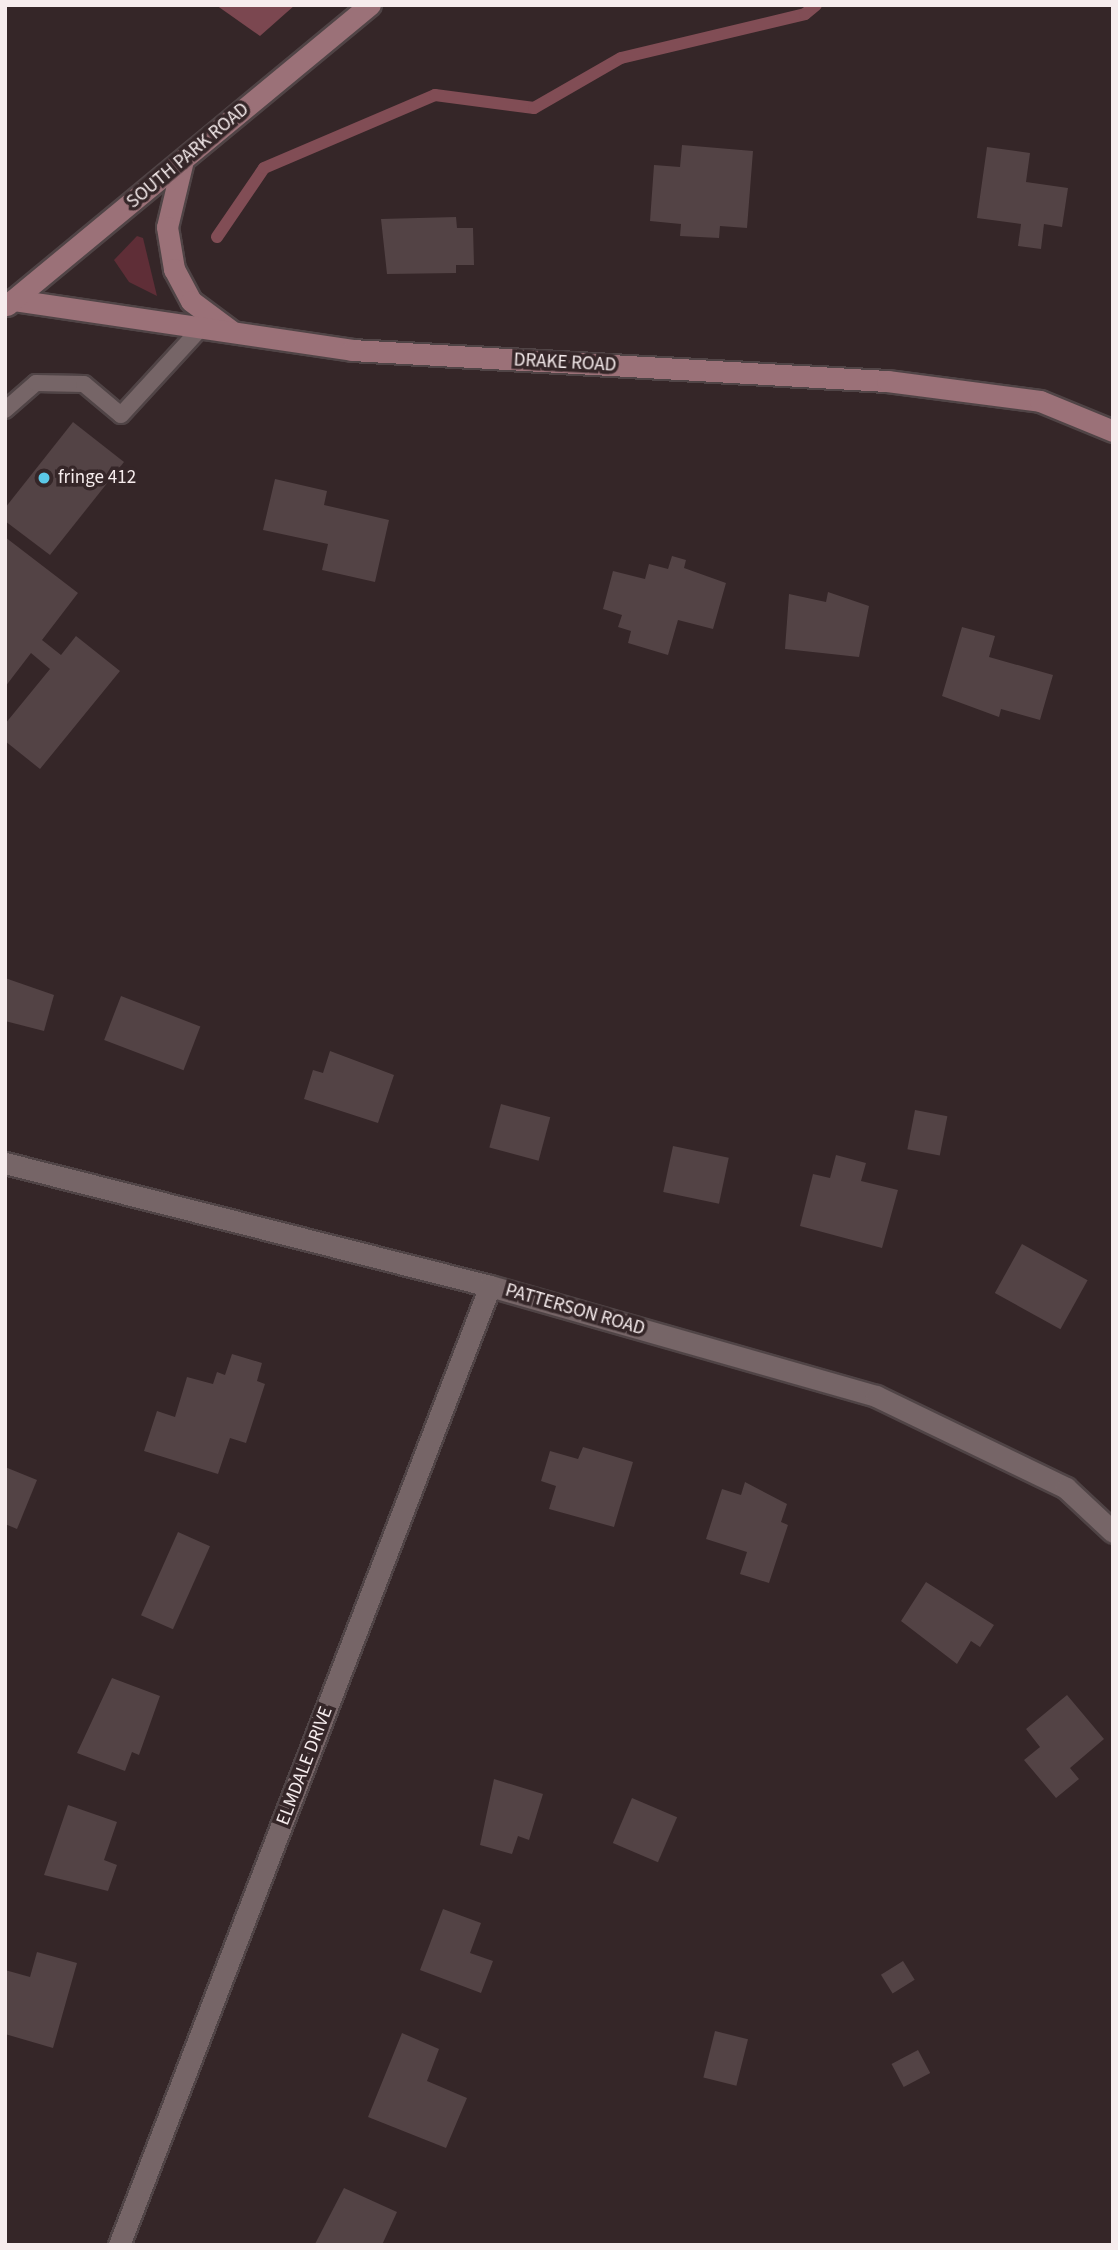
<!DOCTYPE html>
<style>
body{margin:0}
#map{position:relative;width:1118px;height:2250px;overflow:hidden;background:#352628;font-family:"Source Sans 3",sans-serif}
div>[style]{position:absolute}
.green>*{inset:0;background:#5f2e37}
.forest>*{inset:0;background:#7b4750}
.stream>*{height:12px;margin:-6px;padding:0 6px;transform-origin:6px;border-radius:6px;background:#814d55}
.building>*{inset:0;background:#534345;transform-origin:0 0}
.roads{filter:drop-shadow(2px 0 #504446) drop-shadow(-2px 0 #504446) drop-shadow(0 2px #504446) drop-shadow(0 -2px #504446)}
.lane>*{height:16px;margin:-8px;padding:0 8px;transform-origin:8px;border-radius:8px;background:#766567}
.street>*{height:21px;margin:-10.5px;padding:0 10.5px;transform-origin:10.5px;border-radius:10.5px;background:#766567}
.secondary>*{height:21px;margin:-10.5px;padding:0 10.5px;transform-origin:10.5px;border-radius:10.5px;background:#9b7178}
.dots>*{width:19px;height:19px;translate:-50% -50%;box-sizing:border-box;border:4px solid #352628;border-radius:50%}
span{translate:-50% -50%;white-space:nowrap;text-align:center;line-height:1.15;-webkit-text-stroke:7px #352628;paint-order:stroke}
.street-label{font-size:19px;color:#f6eced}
.poi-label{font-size:19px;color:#f6eced}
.left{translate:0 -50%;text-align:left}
.frame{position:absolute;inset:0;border:7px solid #f6eced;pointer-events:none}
</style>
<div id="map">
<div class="green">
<div style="clip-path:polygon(137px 236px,143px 238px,157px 296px,129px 282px,114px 260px)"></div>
</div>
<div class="forest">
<div style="clip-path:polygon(216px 5px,295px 5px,260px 36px)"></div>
</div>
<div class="stream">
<div style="left:217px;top:237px;width:83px;rotate:-55.7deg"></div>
<div style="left:264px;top:168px;width:186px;rotate:-23.1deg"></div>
<div style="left:435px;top:95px;width:100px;rotate:7.5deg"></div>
<div style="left:534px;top:108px;width:100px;rotate:-29.9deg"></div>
<div style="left:621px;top:58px;width:189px;rotate:-13.4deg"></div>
<div style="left:805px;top:14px;width:14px;rotate:-39deg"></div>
</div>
<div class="building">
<div style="clip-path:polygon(682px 145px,753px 151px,747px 228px,720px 226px,719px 238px,680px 236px,681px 224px,650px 221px,654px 165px,680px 167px)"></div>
<div style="clip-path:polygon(987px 147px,1030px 153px,1026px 182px,1068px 188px,1062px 227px,1044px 224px,1041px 249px,1018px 246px,1021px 224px,977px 218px)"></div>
<div style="clip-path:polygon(456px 217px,457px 228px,473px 228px,474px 265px,456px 265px,456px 273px,387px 274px,381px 219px)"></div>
<div style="clip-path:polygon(73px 422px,124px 462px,50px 555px,5px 521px,5px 508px)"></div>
<div style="clip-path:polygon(275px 479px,327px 491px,324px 505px,389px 520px,375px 582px,322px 570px,328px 544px,263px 530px)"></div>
<div style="clip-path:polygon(5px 537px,78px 593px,42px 640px,61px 655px,76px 636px,120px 671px,40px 769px,5px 741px,5px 724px,50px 669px,31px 653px,5px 687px)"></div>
<div style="clip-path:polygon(672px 556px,686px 560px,684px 568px,726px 583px,713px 629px,678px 620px,668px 655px,628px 643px,631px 631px,618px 627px,622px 615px,603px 609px,613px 571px,645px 579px,649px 564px,668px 569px)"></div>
<div style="clip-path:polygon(828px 592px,869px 606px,859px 657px,785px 649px,789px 594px,826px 602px)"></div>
<div style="clip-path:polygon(962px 627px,995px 636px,989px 657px,1053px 675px,1040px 720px,1001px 709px,999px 717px,942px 696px)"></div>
<div style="clip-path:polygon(5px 978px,54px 995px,44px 1031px,5px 1021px)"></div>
<div style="left:121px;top:996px;width:85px;height:47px;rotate:21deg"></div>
<div style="clip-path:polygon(330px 1051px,394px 1075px,378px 1123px,304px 1099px,313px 1070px,323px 1073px)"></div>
<div style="left:501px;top:1104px;width:51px;height:45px;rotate:15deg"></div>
<div style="left:915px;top:1110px;width:33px;height:40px;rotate:11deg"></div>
<div style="left:673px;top:1146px;width:57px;height:47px;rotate:12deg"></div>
<div style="clip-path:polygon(836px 1155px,866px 1163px,861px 1181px,898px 1190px,882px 1248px,800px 1226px,813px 1174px,830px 1178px)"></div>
<div style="left:1022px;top:1244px;width:75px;height:56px;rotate:29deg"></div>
<div style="clip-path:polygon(232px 1354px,262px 1363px,257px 1381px,265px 1384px,246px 1443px,230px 1438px,218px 1474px,144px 1451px,157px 1411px,175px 1417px,187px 1377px,213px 1384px,217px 1372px,225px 1375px)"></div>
<div style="clip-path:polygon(583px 1447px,633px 1462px,614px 1527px,549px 1509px,556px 1486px,541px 1481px,550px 1451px,578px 1459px)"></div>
<div style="clip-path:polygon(5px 1467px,37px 1480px,17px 1529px,5px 1524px)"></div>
<div style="clip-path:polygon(745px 1482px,787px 1504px,781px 1522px,788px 1525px,769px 1583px,740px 1574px,747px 1552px,706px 1539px,722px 1489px,741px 1495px)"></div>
<div style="left:178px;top:1532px;width:35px;height:91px;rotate:24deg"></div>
<div style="clip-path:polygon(926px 1582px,994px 1625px,980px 1647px,971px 1641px,957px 1664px,901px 1621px)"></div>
<div style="clip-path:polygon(112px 1678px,160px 1696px,139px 1755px,132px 1752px,125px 1771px,77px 1753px)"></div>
<div style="clip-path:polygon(1067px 1695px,1104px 1739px,1070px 1768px,1079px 1779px,1056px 1798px,1024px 1760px,1040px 1747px,1026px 1729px)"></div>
<div style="clip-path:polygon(494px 1779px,543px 1794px,529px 1840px,518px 1836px,512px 1854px,480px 1845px)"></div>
<div style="left:632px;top:1798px;width:49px;height:49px;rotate:23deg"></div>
<div style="clip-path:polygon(68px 1805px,117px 1822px,104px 1860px,117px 1865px,108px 1891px,44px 1875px)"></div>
<div style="clip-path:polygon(443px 1909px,481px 1923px,470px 1953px,493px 1961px,481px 1993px,420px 1970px)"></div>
<div style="clip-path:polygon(37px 1952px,77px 1963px,53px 2048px,5px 2034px,5px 1970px,30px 1977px)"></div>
<div style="left:903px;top:1961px;width:22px;height:26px;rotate:58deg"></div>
<div style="left:715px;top:2031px;width:34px;height:48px;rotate:14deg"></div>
<div style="clip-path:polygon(402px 2033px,439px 2049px,427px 2081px,467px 2098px,446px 2148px,368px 2117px)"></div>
<div style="left:918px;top:2050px;width:26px;height:30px;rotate:62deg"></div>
<div style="clip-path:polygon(344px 2188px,397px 2212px,382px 2245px,315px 2244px)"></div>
</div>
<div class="roads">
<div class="lane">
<div style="left:5px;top:410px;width:41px;rotate:-41.1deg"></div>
<div style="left:36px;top:383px;width:48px;rotate:1.2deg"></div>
<div style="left:84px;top:384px;width:48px;rotate:40deg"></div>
<div style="left:121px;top:415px;width:118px;rotate:-47.4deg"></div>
</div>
<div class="street">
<div style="left:5px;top:1163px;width:500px;rotate:14.23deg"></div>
<div style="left:490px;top:1286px;width:401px;rotate:15.9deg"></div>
<div style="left:876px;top:1396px;width:211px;rotate:25.8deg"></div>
<div style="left:1066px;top:1488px;width:64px;rotate:43.1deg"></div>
<div style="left:119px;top:2245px;width:1028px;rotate:-68.85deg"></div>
</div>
<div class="secondary">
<div style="left:183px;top:160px;width:69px;rotate:103.4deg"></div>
<div style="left:167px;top:227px;width:43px;rotate:80.5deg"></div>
<div style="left:174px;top:269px;width:36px;rotate:62deg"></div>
<div style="left:191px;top:301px;width:49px;rotate:36.6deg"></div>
<div style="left:14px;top:300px;width:342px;rotate:8.4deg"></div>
<div style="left:352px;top:350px;width:536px;rotate:3.32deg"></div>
<div style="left:887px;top:381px;width:154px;rotate:7.4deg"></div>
<div style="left:1040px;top:401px;width:79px;rotate:22.3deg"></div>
<div style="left:7px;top:305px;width:471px;rotate:-39.6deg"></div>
</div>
</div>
<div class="dots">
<div style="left:44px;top:478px;background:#5bc8e7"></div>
</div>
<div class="street-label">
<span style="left:188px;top:156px;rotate:-40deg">SOUTH PARK ROAD</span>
<span style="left:565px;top:363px;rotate:3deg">DRAKE ROAD</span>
<span style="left:575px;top:1310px;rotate:16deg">PATTERSON ROAD</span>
<span style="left:305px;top:1766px;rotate:-69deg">ELMDALE DRIVE</span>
</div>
<div class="poi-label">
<span class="left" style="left:58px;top:478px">fringe 412</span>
</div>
<div class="frame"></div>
</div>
